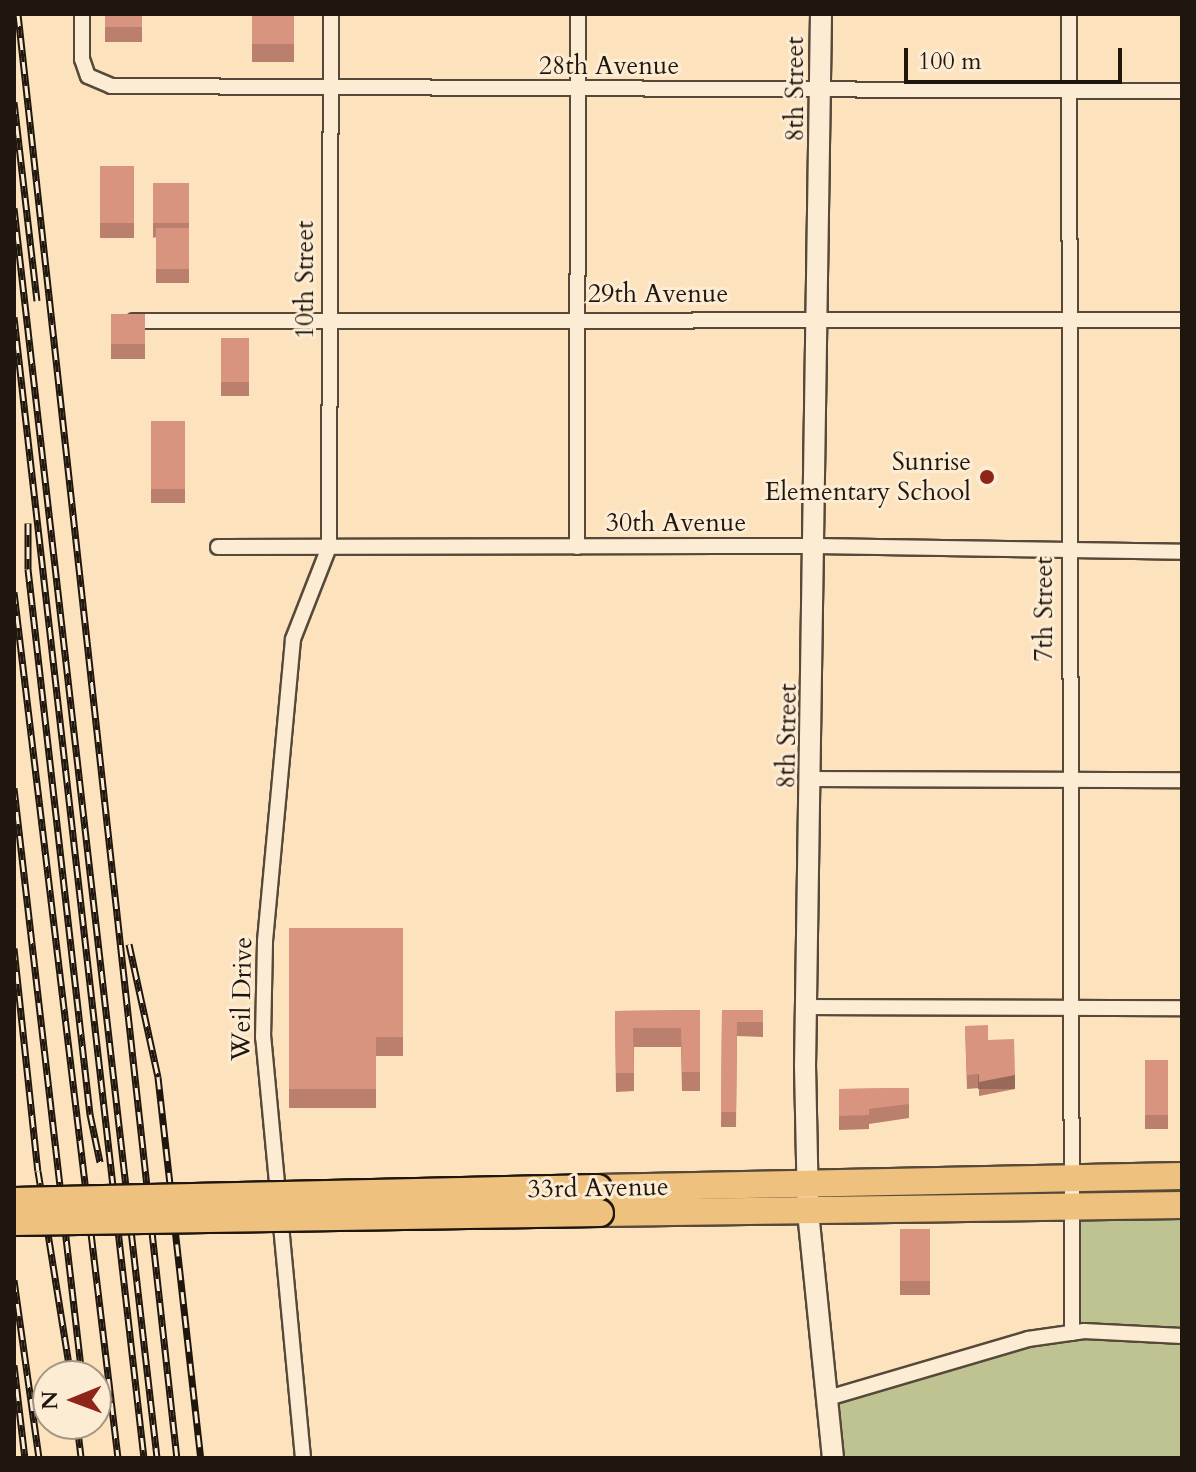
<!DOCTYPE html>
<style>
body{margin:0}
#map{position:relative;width:1196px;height:1472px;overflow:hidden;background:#fce2bd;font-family:Cardo,serif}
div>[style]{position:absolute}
.green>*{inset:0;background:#bec391}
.roads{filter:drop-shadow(2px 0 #56493a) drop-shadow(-2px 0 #56493a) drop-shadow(0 2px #56493a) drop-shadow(0 -2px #56493a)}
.street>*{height:14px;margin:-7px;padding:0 7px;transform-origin:7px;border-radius:7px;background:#fdecd4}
.secondary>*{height:20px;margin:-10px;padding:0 10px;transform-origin:10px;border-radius:10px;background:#fdecd4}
.highway>*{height:26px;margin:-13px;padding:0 13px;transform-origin:13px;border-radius:13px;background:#eec17e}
.rail>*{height:7px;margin-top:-3.5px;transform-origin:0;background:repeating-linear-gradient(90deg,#fdecd4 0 12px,#1f160e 0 24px);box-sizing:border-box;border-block:2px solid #1f160e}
.bridges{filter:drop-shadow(2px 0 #1f160e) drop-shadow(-2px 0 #1f160e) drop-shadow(0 2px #1f160e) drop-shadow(0 -2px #1f160e)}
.highway-bridge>*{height:26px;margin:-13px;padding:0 13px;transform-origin:13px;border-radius:13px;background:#eec17e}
.wall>*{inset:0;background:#bb7f6d;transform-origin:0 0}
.shaded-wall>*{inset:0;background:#986859;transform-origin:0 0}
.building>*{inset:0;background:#d9947f;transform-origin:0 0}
.dots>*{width:22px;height:22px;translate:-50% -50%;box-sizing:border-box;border:4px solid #fdecd4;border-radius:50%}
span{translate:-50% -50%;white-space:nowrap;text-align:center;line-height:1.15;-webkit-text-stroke:6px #fdecd4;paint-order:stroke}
.street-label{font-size:26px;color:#1f160e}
.poi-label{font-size:26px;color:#1f160e}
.right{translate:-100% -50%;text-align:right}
.frame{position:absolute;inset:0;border:16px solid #1f160e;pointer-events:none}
.north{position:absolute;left:32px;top:1360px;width:80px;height:80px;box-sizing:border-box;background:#fdecd4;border:2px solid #a49685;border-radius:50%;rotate:269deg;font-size:22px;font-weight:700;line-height:32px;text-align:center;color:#1f160e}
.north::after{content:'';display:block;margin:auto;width:28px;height:36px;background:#8f2418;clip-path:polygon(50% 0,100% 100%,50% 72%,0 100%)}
.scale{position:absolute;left:904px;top:48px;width:218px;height:36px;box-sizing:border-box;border:4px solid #1f160e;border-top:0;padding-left:10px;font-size:24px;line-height:28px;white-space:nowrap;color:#1f160e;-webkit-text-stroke:6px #fdecd4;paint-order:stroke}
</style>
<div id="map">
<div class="green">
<div style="clip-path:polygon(1182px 1203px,1182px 1458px,833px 1458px,828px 1398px,1072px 1333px,1069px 1205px)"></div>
</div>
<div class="roads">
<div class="street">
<div style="left:82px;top:14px;width:45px;rotate:90deg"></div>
<div style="left:82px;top:59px;width:18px;rotate:71deg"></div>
<div style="left:88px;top:76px;width:25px;rotate:23deg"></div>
<div style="left:111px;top:86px;width:1071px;rotate:0.27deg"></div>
<div style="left:1069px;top:14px;width:1319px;rotate:89.87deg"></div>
<div style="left:134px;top:321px;width:1048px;rotate:-0.05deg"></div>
<div style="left:218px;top:547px;width:597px;rotate:-0.1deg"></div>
<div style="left:815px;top:546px;width:367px;rotate:0.9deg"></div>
<div style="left:577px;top:547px;width:533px;rotate:-89.89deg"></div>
<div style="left:813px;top:779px;width:369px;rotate:0.2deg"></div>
<div style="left:805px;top:1007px;width:377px;rotate:0.2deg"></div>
<div style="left:828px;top:1398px;width:209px;rotate:-16.4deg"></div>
<div style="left:1028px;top:1339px;width:57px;rotate:-8.1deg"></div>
<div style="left:1084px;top:1331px;width:98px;rotate:2.9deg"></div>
<div style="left:303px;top:1458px;width:422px;rotate:-95.4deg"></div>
<div style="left:263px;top:1038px;width:97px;rotate:-88.8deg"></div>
<div style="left:265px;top:941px;width:303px;rotate:-84.7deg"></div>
<div style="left:293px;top:639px;width:99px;rotate:-68.6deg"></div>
<div style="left:329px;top:547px;width:533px;rotate:-89.79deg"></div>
</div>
<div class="secondary">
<div style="left:821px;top:14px;width:1051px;rotate:90.87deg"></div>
<div style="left:805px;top:1065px;width:147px;rotate:88.8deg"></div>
<div style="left:808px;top:1212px;width:247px;rotate:84.2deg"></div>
</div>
<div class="highway">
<div style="left:598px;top:1188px;width:584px;rotate:-1.18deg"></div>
<div style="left:600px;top:1213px;width:582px;rotate:-0.79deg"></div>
</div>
</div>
<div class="rail">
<div style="left:18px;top:14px;width:1453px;rotate:83.72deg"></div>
<div style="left:14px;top:102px;width:200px;rotate:83.4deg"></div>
<div style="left:14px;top:208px;width:1258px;rotate:83.47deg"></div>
<div style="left:14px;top:317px;width:1148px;rotate:83.5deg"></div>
<div style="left:28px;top:523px;width:46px;rotate:90deg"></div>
<div style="left:28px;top:569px;width:549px;rotate:83.51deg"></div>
<div style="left:90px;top:1114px;width:49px;rotate:78.2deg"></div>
<div style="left:14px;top:592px;width:872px;rotate:83.15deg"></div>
<div style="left:14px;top:788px;width:592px;rotate:83.4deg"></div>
<div style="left:129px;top:944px;width:136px;rotate:77.7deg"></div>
<div style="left:158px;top:1077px;width:383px;rotate:83.6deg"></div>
<div style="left:14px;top:948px;width:224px;rotate:83.9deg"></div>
<div style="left:38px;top:1171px;width:208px;rotate:80.9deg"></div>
<div style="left:14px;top:1280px;width:180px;rotate:82deg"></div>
<div style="left:14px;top:1365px;width:94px;rotate:83.3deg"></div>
<div style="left:77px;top:1424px;width:34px;rotate:83deg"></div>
</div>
<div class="bridges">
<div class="highway-bridge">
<div style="left:14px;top:1201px;width:584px;rotate:-1.28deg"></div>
<div style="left:14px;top:1222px;width:586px;rotate:-0.88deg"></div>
</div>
</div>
<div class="wall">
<div style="left:105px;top:14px;width:37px;height:28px"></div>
<div style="left:252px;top:14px;width:42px;height:48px"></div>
<div style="left:100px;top:166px;width:34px;height:72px"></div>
<div style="clip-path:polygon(189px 183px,189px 283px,156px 283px,156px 237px,153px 238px,153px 184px)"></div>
<div style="left:111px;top:314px;width:34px;height:45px"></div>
<div style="left:221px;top:338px;width:28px;height:58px"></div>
<div style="left:151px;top:421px;width:34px;height:82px"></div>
<div style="clip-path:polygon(289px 928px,403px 928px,403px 1056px,376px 1056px,376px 1108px,289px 1108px)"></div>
<div style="clip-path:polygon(700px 1010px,700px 1091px,682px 1091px,681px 1047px,634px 1047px,634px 1091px,616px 1092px,615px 1011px)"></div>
<div style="clip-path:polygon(722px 1010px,763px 1010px,763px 1037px,737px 1036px,736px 1127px,721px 1127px)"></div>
<div style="clip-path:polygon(965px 1026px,988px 1040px,1015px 1089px,979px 1096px,979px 1088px,967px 1089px)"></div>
<div style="left:1145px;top:1060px;width:23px;height:69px"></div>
<div style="clip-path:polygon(909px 1088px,909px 1118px,869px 1124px,869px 1129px,839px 1130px,839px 1089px)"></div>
<div style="left:900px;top:1229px;width:30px;height:66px"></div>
</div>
<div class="shaded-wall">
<div style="left:1015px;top:1075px;width:14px;height:37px;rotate:90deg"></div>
</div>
<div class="building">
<div style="left:105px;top:14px;width:37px;height:13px"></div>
<div style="left:252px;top:14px;width:42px;height:30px"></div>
<div style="left:100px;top:166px;width:34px;height:57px"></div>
<div style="left:189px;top:183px;width:40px;height:36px;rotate:90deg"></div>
<div style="left:156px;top:228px;width:33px;height:41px"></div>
<div style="left:111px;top:314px;width:34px;height:30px"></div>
<div style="left:221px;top:338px;width:28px;height:44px"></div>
<div style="left:151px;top:421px;width:34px;height:68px"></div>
<div style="clip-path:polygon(289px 928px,403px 928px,403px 1037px,376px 1037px,376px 1089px,289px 1089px)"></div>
<div style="clip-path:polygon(700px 1010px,700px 1072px,682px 1072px,681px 1028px,633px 1028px,634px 1073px,616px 1073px,615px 1011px)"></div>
<div style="clip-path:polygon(722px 1010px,763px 1010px,763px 1022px,737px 1022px,736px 1112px,721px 1112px)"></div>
<div style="clip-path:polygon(988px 1025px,988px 1040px,1014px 1039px,1015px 1075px,979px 1082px,979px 1074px,967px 1075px,965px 1026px)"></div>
<div style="left:1145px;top:1060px;width:23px;height:55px"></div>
<div style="clip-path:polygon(909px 1088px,909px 1104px,869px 1109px,869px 1115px,839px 1116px,839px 1089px)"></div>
<div style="left:900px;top:1229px;width:30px;height:52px"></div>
</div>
<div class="dots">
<div style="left:987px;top:477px;background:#8f2418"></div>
</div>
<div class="street-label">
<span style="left:609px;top:66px">28th Avenue</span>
<span style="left:795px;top:89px;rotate:-90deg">8th Street</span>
<span style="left:305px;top:280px;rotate:-90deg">10th Street</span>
<span style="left:658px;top:294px">29th Avenue</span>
<span style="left:676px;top:523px">30th Avenue</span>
<span style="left:1044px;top:609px;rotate:-90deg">7th Street</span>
<span style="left:787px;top:736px;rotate:-89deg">8th Street</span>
<span style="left:242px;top:999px;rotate:-89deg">Weil Drive</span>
<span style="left:598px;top:1188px;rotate:-1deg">33rd Avenue</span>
</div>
<div class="poi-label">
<span class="right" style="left:971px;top:477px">Sunrise<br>Elementary School</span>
</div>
<div class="frame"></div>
<div class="north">N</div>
<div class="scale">100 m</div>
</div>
